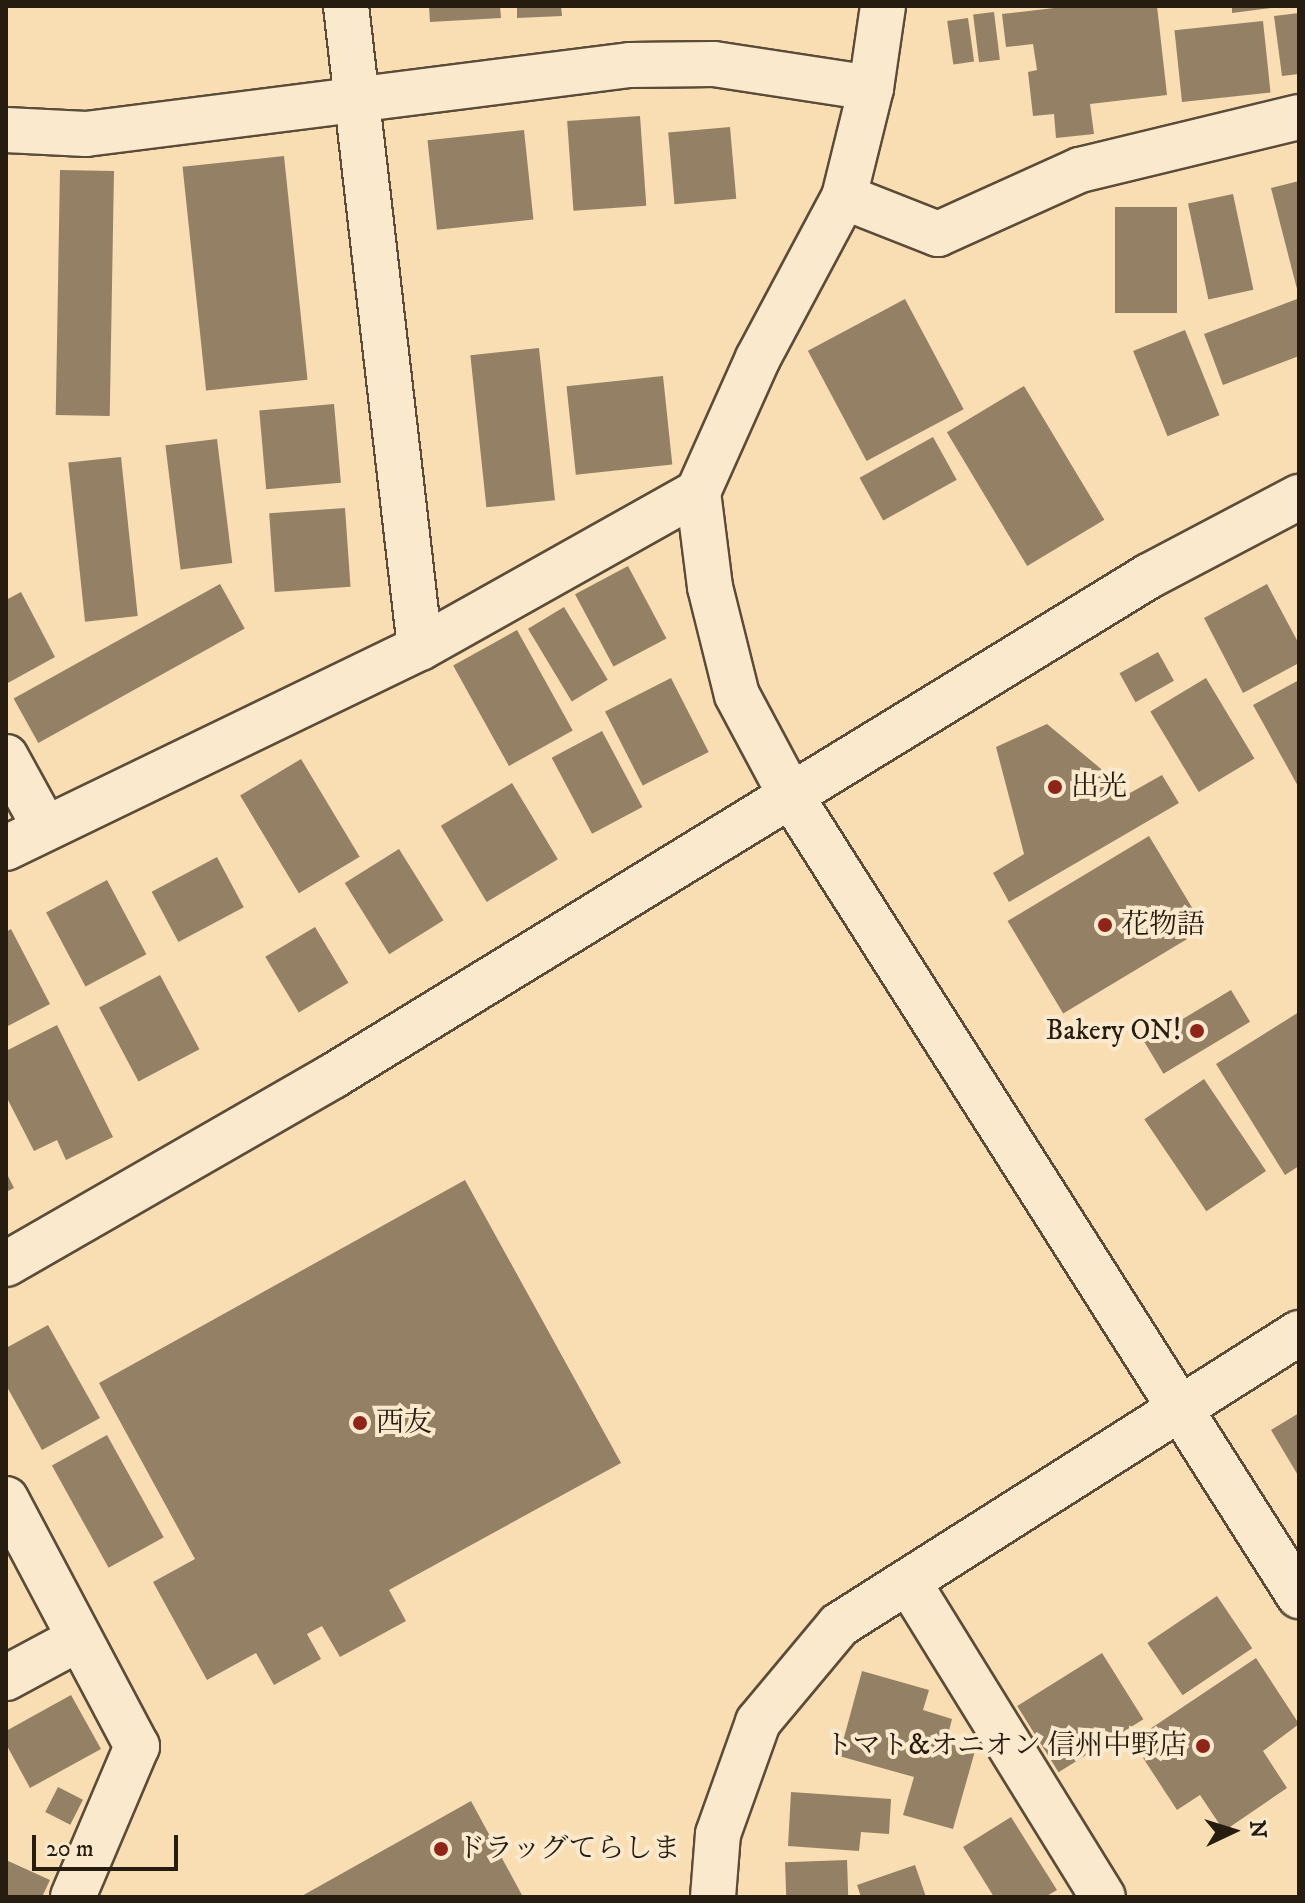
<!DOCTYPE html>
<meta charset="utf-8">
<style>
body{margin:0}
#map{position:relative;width:1305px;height:1903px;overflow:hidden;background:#f9ddb3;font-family:"IM FELL DW Pica","Noto Serif JP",serif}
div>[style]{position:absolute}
.building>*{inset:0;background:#948065;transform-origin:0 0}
.roads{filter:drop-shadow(2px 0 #5b4c39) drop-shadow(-2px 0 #5b4c39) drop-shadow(0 2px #5b4c39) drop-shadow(0 -2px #5b4c39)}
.street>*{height:44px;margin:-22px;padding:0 22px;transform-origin:22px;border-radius:22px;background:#fbe9ce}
.secondary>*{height:44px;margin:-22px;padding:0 22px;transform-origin:22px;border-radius:22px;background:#fbe9ce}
.dots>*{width:22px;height:22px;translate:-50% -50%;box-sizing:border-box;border:4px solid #fbe9ce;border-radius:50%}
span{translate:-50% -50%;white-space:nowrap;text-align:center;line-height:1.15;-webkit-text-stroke:8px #fbe9ce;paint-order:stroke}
.poi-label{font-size:28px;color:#261c10}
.left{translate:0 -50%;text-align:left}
.right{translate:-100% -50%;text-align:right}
.frame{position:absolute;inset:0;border:8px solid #261c10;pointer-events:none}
.north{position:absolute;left:1193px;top:1791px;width:80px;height:80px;-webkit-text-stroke:6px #fbe9ce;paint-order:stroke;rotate:86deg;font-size:22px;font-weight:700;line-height:32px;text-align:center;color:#261c10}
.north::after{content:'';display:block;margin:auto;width:28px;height:36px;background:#261c10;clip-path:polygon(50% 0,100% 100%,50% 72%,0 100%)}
.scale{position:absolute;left:32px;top:1835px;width:146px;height:36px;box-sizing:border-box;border:4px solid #261c10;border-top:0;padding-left:10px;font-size:24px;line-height:28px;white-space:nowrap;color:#261c10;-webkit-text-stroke:6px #fbe9ce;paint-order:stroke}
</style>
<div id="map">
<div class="building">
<div style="clip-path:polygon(429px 6px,500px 6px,501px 18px,430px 22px)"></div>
<div style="clip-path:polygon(517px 6px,561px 6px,562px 16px,517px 18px)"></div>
<div style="clip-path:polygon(1071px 6px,1157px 6px,1167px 95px,1090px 104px,1094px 134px,1056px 138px,1054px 114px,1033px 116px,1028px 72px,1037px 70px,1033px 44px,1006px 47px,1002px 14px)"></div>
<div style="clip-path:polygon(1232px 6px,1270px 6px,1271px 8px,1232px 13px)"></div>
<div style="left:994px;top:12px;width:48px;height:21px;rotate:83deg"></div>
<div style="clip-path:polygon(1299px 13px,1299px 74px,1282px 76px,1274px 16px)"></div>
<div style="left:968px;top:18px;width:44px;height:21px;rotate:82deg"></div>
<div style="left:1263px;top:21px;width:72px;height:89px;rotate:84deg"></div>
<div style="left:640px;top:116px;width:90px;height:73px;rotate:86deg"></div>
<div style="left:730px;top:127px;width:72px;height:62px;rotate:85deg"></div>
<div style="left:524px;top:130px;width:90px;height:97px;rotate:84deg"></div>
<div style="left:284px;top:156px;width:225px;height:102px;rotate:84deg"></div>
<div style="left:60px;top:170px;width:54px;height:245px;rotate:1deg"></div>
<div style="clip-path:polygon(1299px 181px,1299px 289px,1297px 289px,1271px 188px)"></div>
<div style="left:1233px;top:194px;width:98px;height:46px;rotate:78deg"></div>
<div style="left:1115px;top:207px;width:62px;height:106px"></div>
<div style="left:905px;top:299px;width:125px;height:110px;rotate:62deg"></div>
<div style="clip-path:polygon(1297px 299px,1299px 356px,1223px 385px,1204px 334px)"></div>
<div style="left:1185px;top:330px;width:92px;height:56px;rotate:68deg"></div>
<div style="left:539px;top:348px;width:153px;height:69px;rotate:84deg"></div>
<div style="left:663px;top:376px;width:89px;height:97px;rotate:84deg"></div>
<div style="left:1024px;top:386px;width:156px;height:90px;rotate:59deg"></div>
<div style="left:334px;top:404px;width:79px;height:75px;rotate:85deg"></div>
<div style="left:933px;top:437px;width:49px;height:84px;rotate:61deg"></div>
<div style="left:217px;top:439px;width:125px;height:52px;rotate:83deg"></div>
<div style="left:121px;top:457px;width:160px;height:53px;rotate:84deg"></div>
<div style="left:345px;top:508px;width:79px;height:76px;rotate:86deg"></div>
<div style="left:628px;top:566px;width:82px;height:60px;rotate:62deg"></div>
<div style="left:220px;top:584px;width:51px;height:236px;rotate:61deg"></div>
<div style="clip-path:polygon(1267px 584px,1299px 644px,1299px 663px,1243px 693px,1204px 618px)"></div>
<div style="clip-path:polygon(21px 592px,55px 657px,6px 684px,6px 600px)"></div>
<div style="left:564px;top:607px;width:85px;height:42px;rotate:59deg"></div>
<div style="left:517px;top:630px;width:115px;height:73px;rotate:61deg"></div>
<div style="left:1158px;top:652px;width:33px;height:44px;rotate:61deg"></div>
<div style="left:671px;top:678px;width:83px;height:74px;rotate:63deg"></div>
<div style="left:1206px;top:678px;width:94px;height:65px;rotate:59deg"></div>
<div style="clip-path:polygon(1299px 680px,1299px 788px,1253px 705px)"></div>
<div style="clip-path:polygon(1047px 724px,1130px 793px,1162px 775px,1179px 803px,1009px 902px,993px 873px,1024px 854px,996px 747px)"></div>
<div style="left:602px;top:731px;width:86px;height:57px;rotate:62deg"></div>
<div style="left:301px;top:759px;width:114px;height:71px;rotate:59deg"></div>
<div style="left:512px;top:783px;width:89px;height:83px;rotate:59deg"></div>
<div style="left:1149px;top:836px;width:108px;height:165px;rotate:59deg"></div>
<div style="left:399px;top:849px;width:84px;height:64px;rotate:58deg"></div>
<div style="left:217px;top:857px;width:57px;height:74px;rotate:62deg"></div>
<div style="left:107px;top:880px;width:84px;height:69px;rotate:62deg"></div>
<div style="left:315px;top:927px;width:65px;height:58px;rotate:59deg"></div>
<div style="clip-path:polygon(11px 929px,50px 1004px,6px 1027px,6px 932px)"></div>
<div style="left:160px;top:975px;width:84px;height:69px;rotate:62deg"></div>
<div style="left:1231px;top:990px;width:37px;height:101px;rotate:59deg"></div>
<div style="clip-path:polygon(1299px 1012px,1299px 1166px,1285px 1175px,1216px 1064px)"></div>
<div style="clip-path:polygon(57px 1025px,113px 1137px,66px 1160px,57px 1140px,34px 1151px,6px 1096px,6px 1051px)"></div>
<div style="left:1204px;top:1079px;width:111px;height:72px;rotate:56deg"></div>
<div style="clip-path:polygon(6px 1172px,14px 1188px,6px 1192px)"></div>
<div style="clip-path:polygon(465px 1180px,621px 1463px,389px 1590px,406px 1621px,340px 1657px,322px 1626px,307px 1634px,321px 1659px,274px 1685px,256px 1653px,207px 1680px,153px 1582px,195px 1559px,99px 1383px)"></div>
<div style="clip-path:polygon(48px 1325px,100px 1418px,42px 1450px,6px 1385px,6px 1348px)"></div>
<div style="clip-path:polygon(1299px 1413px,1299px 1477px,1271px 1430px)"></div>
<div style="left:107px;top:1435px;width:117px;height:63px;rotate:61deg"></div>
<div style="left:1217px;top:1596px;width:63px;height:84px;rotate:56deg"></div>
<div style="left:1102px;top:1653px;width:78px;height:100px;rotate:58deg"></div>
<div style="clip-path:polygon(1256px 1658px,1299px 1724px,1263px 1751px,1287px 1788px,1224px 1831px,1200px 1795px,1177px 1810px,1132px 1741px)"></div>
<div style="clip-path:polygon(862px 1671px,929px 1690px,923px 1710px,952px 1719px,946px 1743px,975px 1751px,953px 1829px,903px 1815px,914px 1777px,839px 1756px)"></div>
<div style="clip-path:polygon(71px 1695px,101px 1749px,30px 1788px,6px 1744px,6px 1731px)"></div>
<div style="left:58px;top:1787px;width:28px;height:28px;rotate:27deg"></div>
<div style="clip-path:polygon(791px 1792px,891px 1799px,889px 1834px,861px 1832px,859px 1851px,788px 1846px)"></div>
<div style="clip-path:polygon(471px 1801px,523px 1897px,300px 1897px)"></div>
<div style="clip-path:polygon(1011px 1817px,1057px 1890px,1045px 1897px,994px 1897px,963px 1847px)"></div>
<div style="clip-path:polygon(6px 1860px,50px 1880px,42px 1897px,6px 1897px)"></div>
<div style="left:847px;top:1860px;width:37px;height:62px;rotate:88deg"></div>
<div style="clip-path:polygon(915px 1865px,926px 1897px,861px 1897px,857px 1885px)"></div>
</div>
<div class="roads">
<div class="street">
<div style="left:346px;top:6px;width:646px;rotate:83.42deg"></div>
<div style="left:6px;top:130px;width:80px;rotate:2.9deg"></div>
<div style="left:86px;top:134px;width:548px;rotate:-7.23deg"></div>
<div style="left:630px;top:65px;width:84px;rotate:-0.7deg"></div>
<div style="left:714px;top:64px;width:159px;rotate:8.7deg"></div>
<div style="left:844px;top:197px;width:101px;rotate:21.5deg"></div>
<div style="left:938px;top:234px;width:156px;rotate:-24.3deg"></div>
<div style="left:1080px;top:170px;width:225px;rotate:-13.6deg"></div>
<div style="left:6px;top:757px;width:79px;rotate:61.2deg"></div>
<div style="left:6px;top:1499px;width:280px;rotate:62.1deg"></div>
<div style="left:137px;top:1746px;width:164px;rotate:113deg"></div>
<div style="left:909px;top:1583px;width:369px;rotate:58.3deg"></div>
<div style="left:6px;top:1678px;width:81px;rotate:-28.2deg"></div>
</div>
<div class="secondary">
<div style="left:883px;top:6px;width:83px;rotate:98.3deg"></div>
<div style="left:871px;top:88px;width:112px;rotate:103.9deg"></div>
<div style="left:844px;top:197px;width:183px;rotate:118.1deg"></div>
<div style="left:758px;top:358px;width:147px;rotate:114.1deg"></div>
<div style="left:698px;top:492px;width:96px;rotate:82.8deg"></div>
<div style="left:710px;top:587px;width:111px;rotate:76deg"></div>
<div style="left:737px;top:695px;width:115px;rotate:61.9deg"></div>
<div style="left:791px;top:796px;width:948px;rotate:57.58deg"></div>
<div style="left:6px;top:848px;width:460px;rotate:-25.8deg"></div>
<div style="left:420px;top:648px;width:319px;rotate:-29.3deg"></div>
<div style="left:6px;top:1264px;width:377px;rotate:-29.9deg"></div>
<div style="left:333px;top:1076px;width:957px;rotate:-31.5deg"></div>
<div style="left:1149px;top:576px;width:170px;rotate:-27.8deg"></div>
<div style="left:713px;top:1897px;width:63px;rotate:-85.5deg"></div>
<div style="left:718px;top:1834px;width:119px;rotate:-70.3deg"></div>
<div style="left:758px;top:1722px;width:126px;rotate:-50.1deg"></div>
<div style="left:839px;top:1625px;width:545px;rotate:-32.41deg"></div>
</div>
</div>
<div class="dots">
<div style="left:1055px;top:787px;background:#8f2418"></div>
<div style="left:1105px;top:925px;background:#8f2418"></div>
<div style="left:1197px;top:1031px;background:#8f2418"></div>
<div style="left:360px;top:1423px;background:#8f2418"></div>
<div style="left:1203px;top:1746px;background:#8f2418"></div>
<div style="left:441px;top:1849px;background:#8f2418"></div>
</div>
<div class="poi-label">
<span class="left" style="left:1071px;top:787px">出光</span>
<span class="left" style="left:1121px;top:925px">花物語</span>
<span class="right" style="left:1181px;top:1031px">Bakery ON!</span>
<span class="left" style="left:376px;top:1423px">西友</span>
<span class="right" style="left:1187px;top:1746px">トマト&amp;オニオン 信州中野店</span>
<span class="left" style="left:457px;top:1849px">ドラッグてらしま</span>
</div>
<div class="frame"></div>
<div class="north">N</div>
<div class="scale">20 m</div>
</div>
